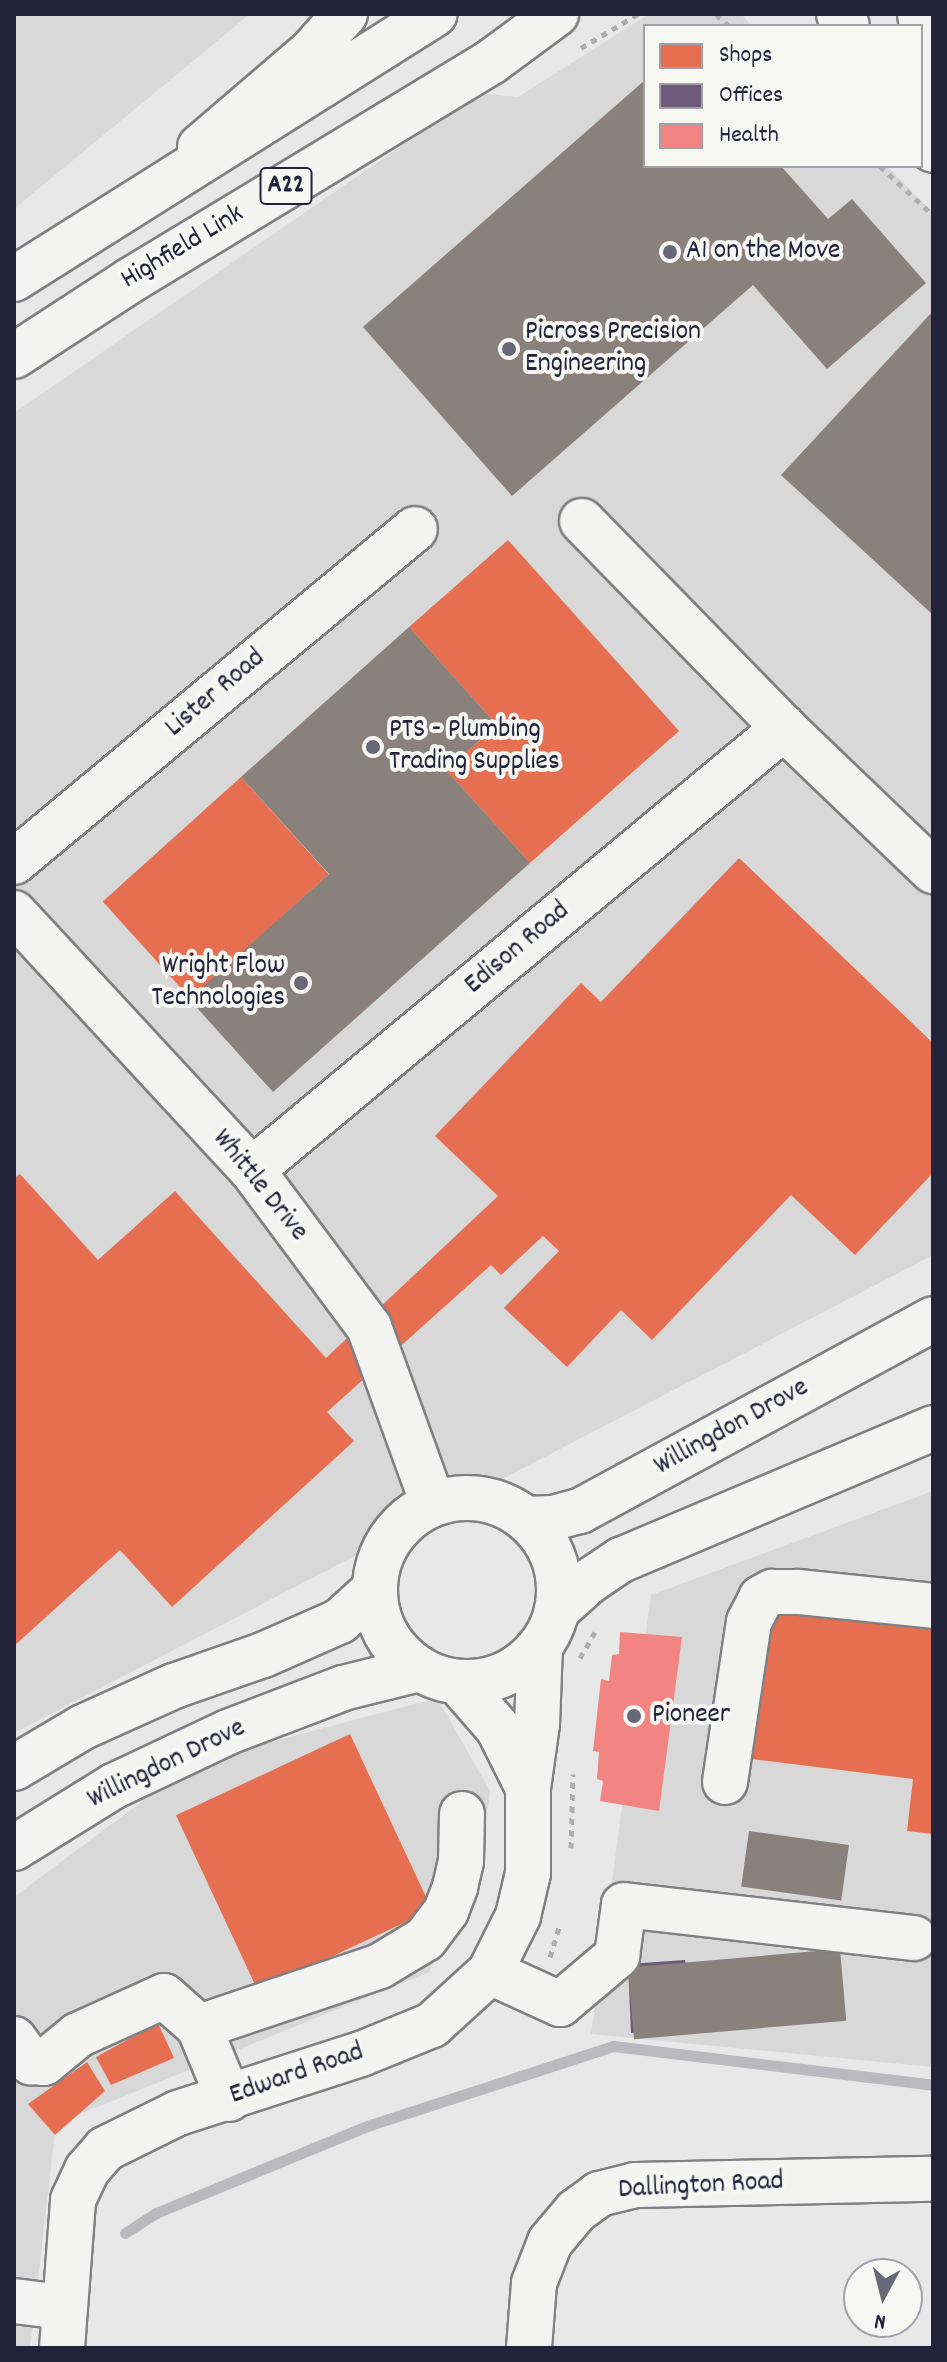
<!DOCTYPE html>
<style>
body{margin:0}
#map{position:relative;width:947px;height:2362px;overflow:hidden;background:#e8e8e8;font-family:Dekko,sans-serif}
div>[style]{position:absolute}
.built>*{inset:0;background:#d8d8d9}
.green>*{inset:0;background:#d9d9da}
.shops>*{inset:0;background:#e76f51;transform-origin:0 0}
.offices>*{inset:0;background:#6d597a}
.health>*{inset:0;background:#f28482}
.industry>*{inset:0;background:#8a817c;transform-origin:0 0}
.stream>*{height:11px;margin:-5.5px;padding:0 5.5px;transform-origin:5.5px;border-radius:5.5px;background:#b9b9be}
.path>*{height:5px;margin-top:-2.5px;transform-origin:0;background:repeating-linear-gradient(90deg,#aeaeb0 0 6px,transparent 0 12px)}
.roads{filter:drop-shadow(2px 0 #808084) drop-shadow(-2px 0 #808084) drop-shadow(0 2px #808084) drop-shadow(0 -2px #808084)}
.minor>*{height:44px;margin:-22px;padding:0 22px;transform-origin:22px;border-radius:22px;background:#f3f3f1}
.minor>.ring{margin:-22px;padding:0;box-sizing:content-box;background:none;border:44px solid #f3f3f1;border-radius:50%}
.major>*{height:44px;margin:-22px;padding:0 22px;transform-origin:22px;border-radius:22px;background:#f3f3f1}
.highway>*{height:44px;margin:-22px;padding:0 22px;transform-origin:22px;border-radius:22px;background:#f3f3f1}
.dots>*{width:22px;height:22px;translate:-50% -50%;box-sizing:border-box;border:4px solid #f6f6f2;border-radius:50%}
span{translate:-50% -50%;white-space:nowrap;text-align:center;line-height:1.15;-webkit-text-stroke:8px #f6f6f2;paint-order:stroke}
.shield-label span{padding:2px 6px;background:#f6f6f2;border:2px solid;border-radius:6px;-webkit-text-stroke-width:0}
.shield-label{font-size:26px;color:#22223b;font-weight:700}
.street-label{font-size:28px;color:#22223b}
.poi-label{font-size:28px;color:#22223b}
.left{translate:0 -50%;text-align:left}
.right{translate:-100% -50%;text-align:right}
.frame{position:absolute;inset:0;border:16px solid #22223b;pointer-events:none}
.legend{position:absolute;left:643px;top:24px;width:280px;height:144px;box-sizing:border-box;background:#f6f6f2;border:2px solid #a1a1a9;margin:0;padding:10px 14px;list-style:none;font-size:24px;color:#22223b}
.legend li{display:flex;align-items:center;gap:16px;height:40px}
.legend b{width:40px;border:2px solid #a1a1a9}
.north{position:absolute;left:843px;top:2258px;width:80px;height:80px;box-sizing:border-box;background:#f6f6f2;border:2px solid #a1a1a9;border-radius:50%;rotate:187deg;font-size:22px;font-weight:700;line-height:32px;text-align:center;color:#22223b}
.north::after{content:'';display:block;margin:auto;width:28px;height:36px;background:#676778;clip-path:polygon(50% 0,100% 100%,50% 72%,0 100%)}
</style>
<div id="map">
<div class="built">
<div style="clip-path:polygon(652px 14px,741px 14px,752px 26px,645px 26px,645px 166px,887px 166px,933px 213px,933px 1255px,14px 1733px,14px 542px)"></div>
<div style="clip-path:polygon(933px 1491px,933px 2067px,591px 2034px,651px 1595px)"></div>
<div style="clip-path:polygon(437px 1698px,490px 1791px,482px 1856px,429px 1972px,56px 2124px,30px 2348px,14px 2348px,14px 1897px,195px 1762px)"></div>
</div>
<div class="green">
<div style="clip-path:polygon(14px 14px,250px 14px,14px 209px)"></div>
<div style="clip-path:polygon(649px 14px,673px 14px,693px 26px,645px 26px,645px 67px,609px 93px,428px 256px,306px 343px,14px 598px,14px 413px,478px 93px,518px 97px)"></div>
</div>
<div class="shops">
<div style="clip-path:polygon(508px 540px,679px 731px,530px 863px,446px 770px,497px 725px,409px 627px)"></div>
<div style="left:241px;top:777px;width:131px;height:186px;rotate:48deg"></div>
<div style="clip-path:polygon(739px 858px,933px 1043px,933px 1173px,855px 1255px,791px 1195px,652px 1340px,621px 1310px,567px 1367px,504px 1308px,559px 1251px,543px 1236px,501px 1275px,491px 1265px,327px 1412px,354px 1441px,172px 1607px,120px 1550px,14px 1646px,14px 1179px,20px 1174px,98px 1260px,175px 1191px,326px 1358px,498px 1196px,435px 1136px,581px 983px,601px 1002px)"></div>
<div style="clip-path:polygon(769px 1609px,933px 1629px,933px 1834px,907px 1831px,913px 1779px,751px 1759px)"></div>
<div style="left:350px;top:1734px;width:194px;height:192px;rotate:65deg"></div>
<div style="clip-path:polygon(158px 2023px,174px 2058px,111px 2085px,96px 2057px)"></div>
<div style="clip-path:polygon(87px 2062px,105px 2091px,55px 2135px,28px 2104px)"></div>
</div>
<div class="offices">
<div style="clip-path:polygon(685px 1960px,698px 2029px,631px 2033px,628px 1964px)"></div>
</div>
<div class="health">
<div style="clip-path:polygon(620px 1632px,682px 1637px,659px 1811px,600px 1801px,603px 1781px,597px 1779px,599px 1752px,593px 1751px,601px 1679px,609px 1681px,612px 1655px,619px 1654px)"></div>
</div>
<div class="industry">
<div style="clip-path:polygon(645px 80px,645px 166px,781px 166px,828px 219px,852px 199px,926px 283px,827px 369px,753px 285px,512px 496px,363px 327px)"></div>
<div style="clip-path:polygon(933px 311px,933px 615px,781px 475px)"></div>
<div style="clip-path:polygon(409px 627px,497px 725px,446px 770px,530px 863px,273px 1092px,189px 999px,329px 874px,241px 777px)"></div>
<div style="left:749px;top:1831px;width:101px;height:56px;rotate:8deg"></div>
<div style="left:840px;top:1949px;width:72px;height:213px;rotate:85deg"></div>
</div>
<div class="stream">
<div style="left:125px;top:2233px;width:37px;rotate:-33deg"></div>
<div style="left:156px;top:2213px;width:228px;rotate:-22.4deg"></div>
<div style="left:367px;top:2126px;width:259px;rotate:-18deg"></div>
<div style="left:613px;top:2046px;width:322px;rotate:6.9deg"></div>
</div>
<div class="path">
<div style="left:716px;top:14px;width:18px;rotate:43deg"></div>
<div style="left:581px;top:48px;width:66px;rotate:-30.8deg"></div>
<div style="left:880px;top:166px;width:72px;rotate:42.8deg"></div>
<div style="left:580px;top:1658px;width:30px;rotate:-60deg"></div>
<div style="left:571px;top:1848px;width:74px;rotate:-88.5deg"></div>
<div style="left:550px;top:1957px;width:34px;rotate:-73deg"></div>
</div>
<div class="roads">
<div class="minor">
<div style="left:839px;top:14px;width:14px;rotate:56deg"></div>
<div style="left:920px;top:14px;width:82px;rotate:80.9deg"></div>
<div style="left:921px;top:135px;width:19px;rotate:51deg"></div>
<div style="left:582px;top:521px;width:289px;rotate:45.7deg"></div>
<div style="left:784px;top:728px;width:207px;rotate:43.8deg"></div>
<div style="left:14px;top:862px;width:521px;rotate:-39.71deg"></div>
<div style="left:14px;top:913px;width:350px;rotate:47.2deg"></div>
<div style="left:252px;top:1170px;width:196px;rotate:53.3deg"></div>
<div style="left:369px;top:1327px;width:188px;rotate:70.1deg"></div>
<div style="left:252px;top:1170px;width:692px;rotate:-39.72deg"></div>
<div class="ring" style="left:375px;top:1498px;width:140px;height:140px"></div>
<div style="left:526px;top:1519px;width:27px;rotate:-2deg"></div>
<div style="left:553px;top:1518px;width:28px;rotate:-15deg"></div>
<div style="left:580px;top:1511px;width:402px;rotate:-28.5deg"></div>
<div style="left:557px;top:1610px;width:42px;rotate:-42.1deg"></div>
<div style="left:588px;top:1582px;width:40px;rotate:-34deg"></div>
<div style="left:621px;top:1560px;width:339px;rotate:-22.9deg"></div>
<div style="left:458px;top:1682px;width:61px;rotate:49deg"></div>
<div style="left:498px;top:1728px;width:67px;rotate:63.4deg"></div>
<div style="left:14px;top:1768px;width:80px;rotate:-30.7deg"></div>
<div style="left:83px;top:1727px;width:100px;rotate:-24.3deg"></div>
<div style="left:174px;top:1686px;width:94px;rotate:-19.2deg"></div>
<div style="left:263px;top:1655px;width:84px;rotate:-23.8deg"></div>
<div style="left:340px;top:1621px;width:46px;rotate:-42.4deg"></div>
<div style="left:725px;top:1782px;width:162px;rotate:-81.5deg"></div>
<div style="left:749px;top:1622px;width:27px;rotate:-63deg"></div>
<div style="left:761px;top:1598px;width:13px;rotate:-29deg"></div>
<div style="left:772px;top:1592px;width:26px"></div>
<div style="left:798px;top:1592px;width:136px;rotate:5.9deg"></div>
<div style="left:14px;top:1848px;width:118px;rotate:-31.8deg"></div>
<div style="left:114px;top:1786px;width:126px;rotate:-25.3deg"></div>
<div style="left:228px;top:1732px;width:123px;rotate:-20.9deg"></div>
<div style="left:343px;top:1688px;width:78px;rotate:-14deg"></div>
<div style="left:490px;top:1972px;width:77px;rotate:24.6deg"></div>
<div style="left:560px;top:2004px;width:75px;rotate:-40.1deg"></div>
<div style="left:617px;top:1956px;width:51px;rotate:-82.2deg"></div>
<div style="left:624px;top:1905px;width:292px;rotate:6.5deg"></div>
<div style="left:14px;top:2039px;width:29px;rotate:54deg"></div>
<div style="left:31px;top:2062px;width:13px;rotate:4deg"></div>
<div style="left:44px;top:2063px;width:44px;rotate:-39.5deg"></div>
<div style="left:78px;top:2035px;width:94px;rotate:-24.4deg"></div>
<div style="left:164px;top:1996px;width:47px;rotate:41.5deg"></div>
<div style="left:229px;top:2099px;width:78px;rotate:-112.6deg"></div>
<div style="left:199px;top:2027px;width:191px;rotate:-18.6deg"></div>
<div style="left:380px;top:1966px;width:52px;rotate:-31deg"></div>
<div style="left:425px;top:1939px;width:35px;rotate:-53deg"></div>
<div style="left:446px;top:1911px;width:26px;rotate:-69deg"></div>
<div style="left:455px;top:1887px;width:27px;rotate:-77deg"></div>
<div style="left:461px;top:1861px;width:47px;rotate:-88.8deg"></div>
<div style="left:14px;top:2301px;width:49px;rotate:7deg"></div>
<div style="left:62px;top:2348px;width:148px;rotate:-85.7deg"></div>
<div style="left:73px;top:2200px;width:33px;rotate:-65deg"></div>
<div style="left:87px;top:2170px;width:28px;rotate:-49deg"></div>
<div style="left:105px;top:2149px;width:81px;rotate:-26.3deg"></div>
<div style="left:178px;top:2113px;width:192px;rotate:-17.9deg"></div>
<div style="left:361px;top:2054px;width:77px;rotate:-22.2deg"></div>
<div style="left:432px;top:2025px;width:79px;rotate:-42.4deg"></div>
<div style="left:490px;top:1972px;width:63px;rotate:-63.4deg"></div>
<div style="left:518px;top:1916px;width:44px;rotate:-76.9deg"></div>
<div style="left:528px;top:1873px;width:85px;rotate:-90deg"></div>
<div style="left:528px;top:1788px;width:65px;rotate:-82deg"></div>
<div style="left:537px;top:1724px;width:78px;rotate:-87.8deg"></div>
<div style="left:529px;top:2348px;width:65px;rotate:-85.6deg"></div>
<div style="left:534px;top:2283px;width:44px;rotate:-68.7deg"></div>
<div style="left:550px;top:2242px;width:40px;rotate:-50deg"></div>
<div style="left:576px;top:2211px;width:29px;rotate:-36deg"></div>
<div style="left:599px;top:2194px;width:37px;rotate:-14deg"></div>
<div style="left:635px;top:2185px;width:298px;rotate:-1.2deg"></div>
</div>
<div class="major">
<div style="left:200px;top:147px;width:146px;rotate:-40.6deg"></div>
<div style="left:311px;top:52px;width:51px;rotate:-48.2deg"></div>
</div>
<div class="highway">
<div style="left:14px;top:279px;width:497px;rotate:-32.2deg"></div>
<div style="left:14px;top:356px;width:140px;rotate:-33deg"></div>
<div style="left:131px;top:280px;width:421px;rotate:-31.2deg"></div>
<div style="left:491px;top:62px;width:81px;rotate:-36.4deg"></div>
</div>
</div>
<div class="dots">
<div style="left:670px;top:252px;background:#676778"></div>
<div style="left:509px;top:349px;background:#676778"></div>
<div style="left:373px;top:747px;background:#676778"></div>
<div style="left:301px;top:983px;background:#676778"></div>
<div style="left:634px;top:1716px;background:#676778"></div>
</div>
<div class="shield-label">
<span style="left:286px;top:186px">A22</span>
</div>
<div class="street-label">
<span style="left:183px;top:248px;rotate:-31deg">Highfield Link</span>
<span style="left:216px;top:694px;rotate:-40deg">Lister Road</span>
<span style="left:518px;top:949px;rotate:-40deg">Edison Road</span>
<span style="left:259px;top:1186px;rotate:51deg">Whittle Drive</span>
<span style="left:732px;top:1428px;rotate:-29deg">Willingdon Drove</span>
<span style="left:167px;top:1765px;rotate:-26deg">Willingdon Drove</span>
<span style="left:297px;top:2075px;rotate:-19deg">Edward Road</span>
<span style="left:701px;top:2187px;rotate:-3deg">Dallington Road</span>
</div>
<div class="poi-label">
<span class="left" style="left:686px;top:252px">A1 on the Move</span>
<span class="left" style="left:525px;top:349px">Picross Precision<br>Engineering</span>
<span class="left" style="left:389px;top:747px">PTS - Plumbing<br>Trading Supplies</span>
<span class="right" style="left:285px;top:983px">Wright Flow<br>Technologies</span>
<span class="left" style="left:652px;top:1716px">Pioneer</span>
</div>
<div class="frame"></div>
<ul class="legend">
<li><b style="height:22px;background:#e76f51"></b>Shops</li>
<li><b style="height:22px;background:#6d597a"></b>Offices</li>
<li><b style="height:22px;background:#f28482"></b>Health</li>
</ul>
<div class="north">N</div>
</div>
